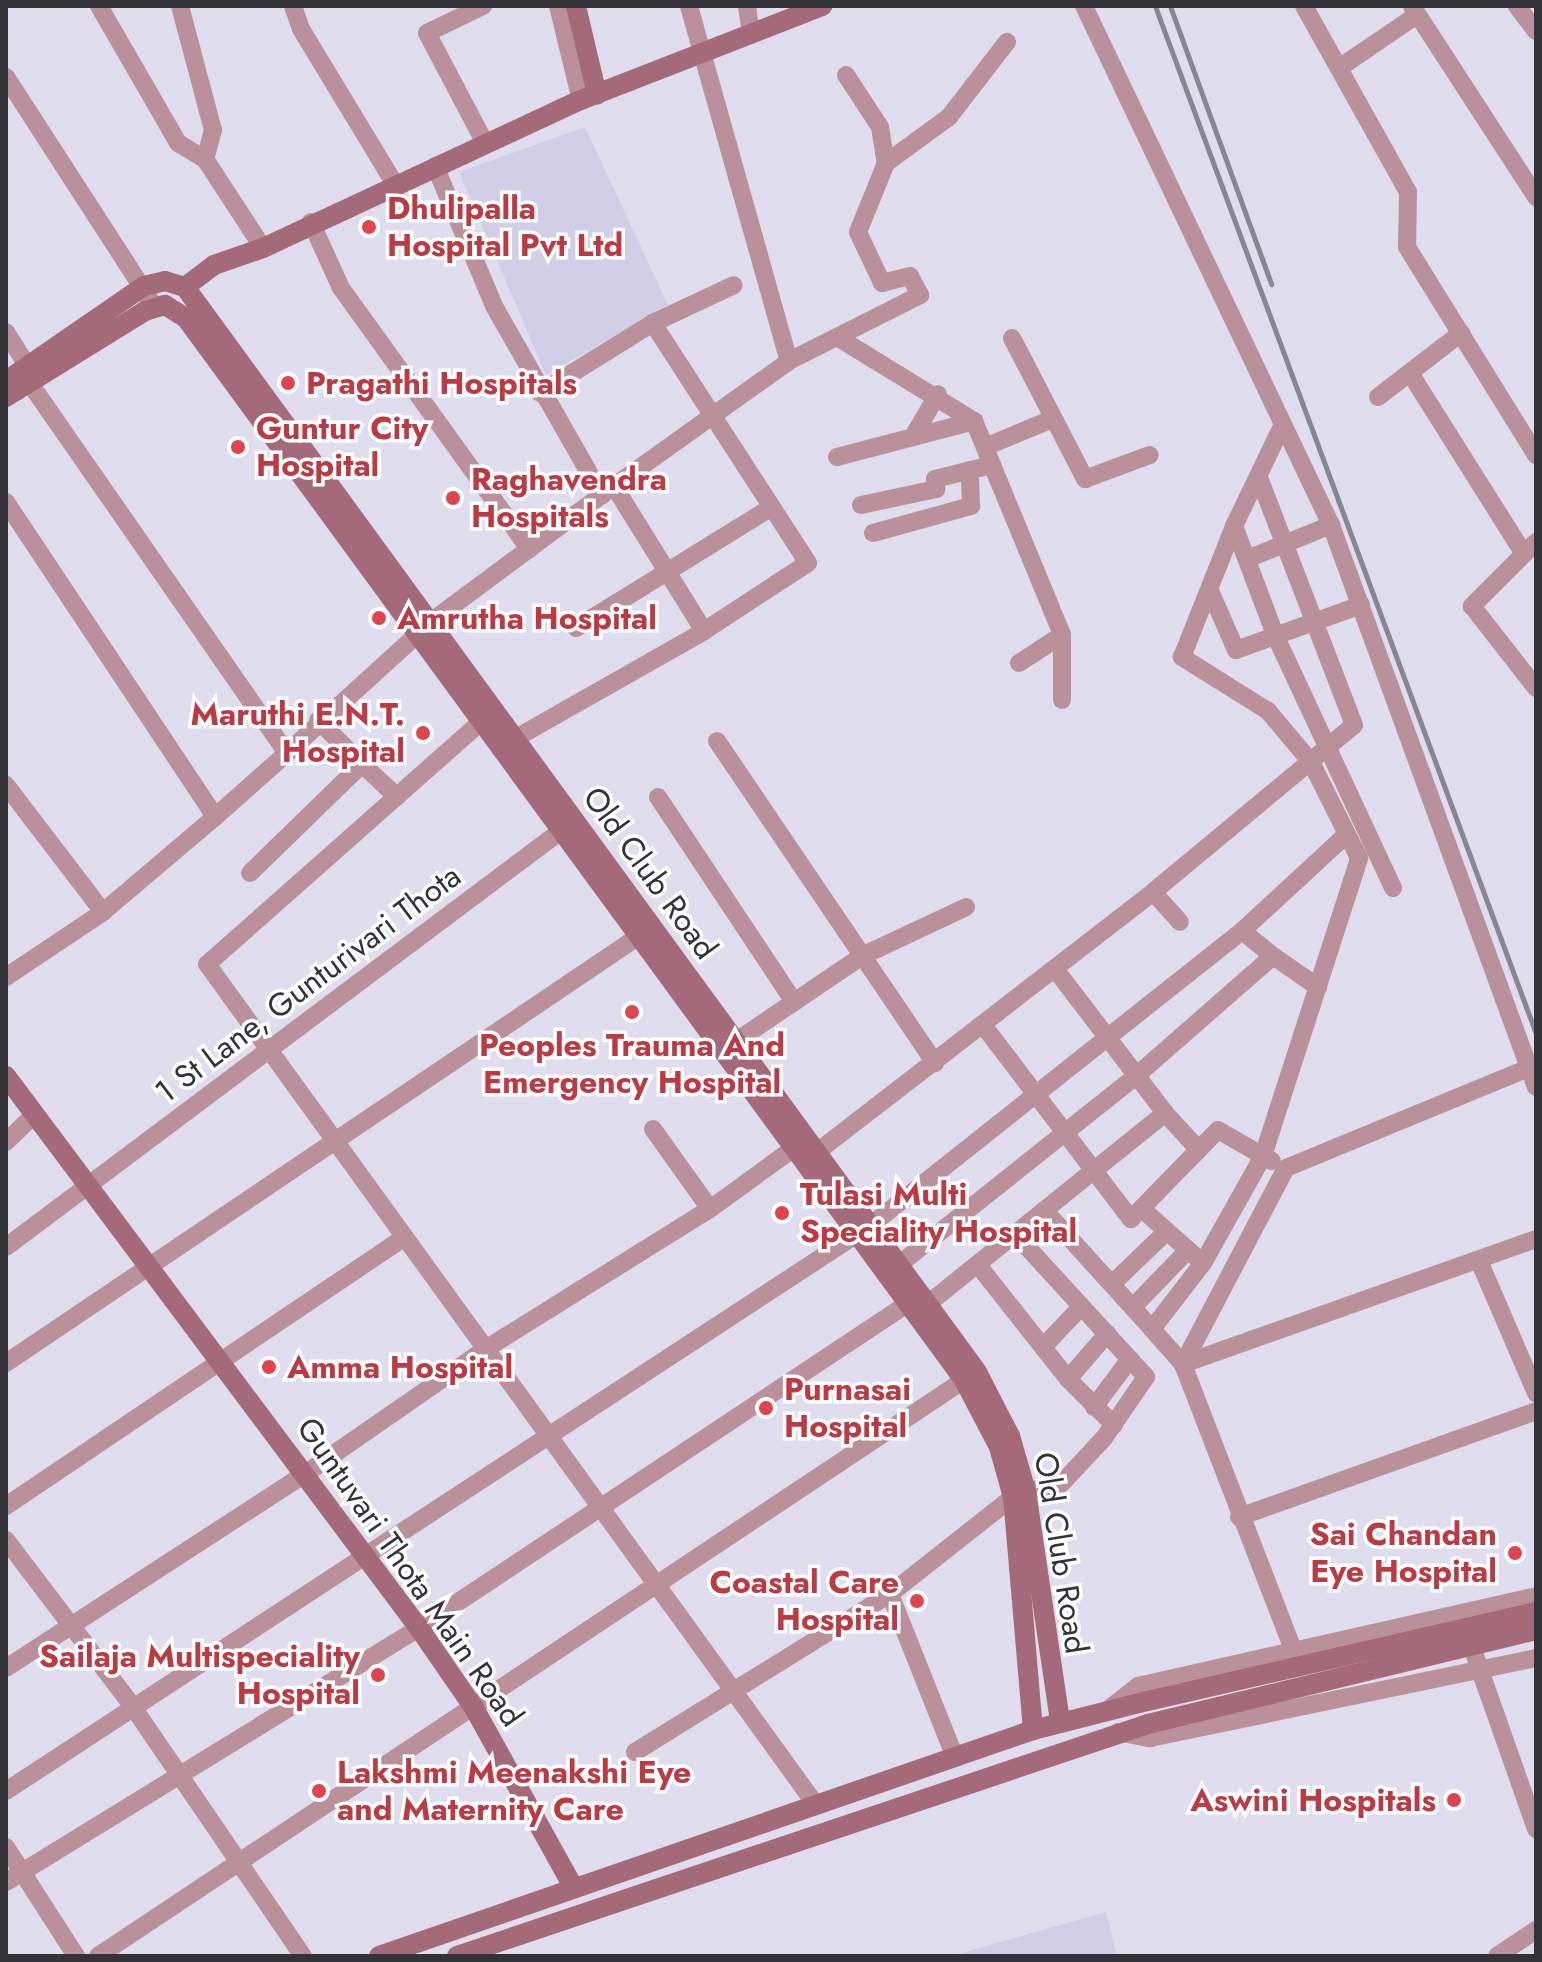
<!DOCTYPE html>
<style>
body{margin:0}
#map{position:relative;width:1542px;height:1962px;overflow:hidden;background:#e0ddef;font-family:Jost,sans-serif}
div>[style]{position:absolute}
.built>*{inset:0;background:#d2cee7}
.street>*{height:18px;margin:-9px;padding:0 9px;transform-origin:9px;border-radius:9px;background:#ba919b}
.secondary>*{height:20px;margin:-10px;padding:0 10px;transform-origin:10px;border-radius:10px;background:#a56a7a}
.rail>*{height:5px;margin:-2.5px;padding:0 2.5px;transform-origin:2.5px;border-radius:2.5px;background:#888693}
.secondary-bridge>*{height:20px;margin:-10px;padding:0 10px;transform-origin:10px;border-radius:10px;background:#a56a7a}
.dots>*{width:22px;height:22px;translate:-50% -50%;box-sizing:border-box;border:4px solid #fff;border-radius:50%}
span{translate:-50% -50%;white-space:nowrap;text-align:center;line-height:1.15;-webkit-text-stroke:7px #fff;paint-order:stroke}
.health-label{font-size:32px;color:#be3a42;font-weight:700}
.left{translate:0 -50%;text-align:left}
.right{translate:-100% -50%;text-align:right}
.street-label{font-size:32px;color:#333239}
.frame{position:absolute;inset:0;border:8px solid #333239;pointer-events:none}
</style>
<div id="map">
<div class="built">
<div style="clip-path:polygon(585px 127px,668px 305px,546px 375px,459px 172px)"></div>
<div style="clip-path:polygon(1106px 1912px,1117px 1956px,951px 1956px)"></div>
</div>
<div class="street">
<div style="left:99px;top:6px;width:158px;rotate:60deg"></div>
<div style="left:178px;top:143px;width:31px;rotate:31deg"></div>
<div style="left:205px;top:159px;width:106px;rotate:56.9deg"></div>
<div style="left:180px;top:6px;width:128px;rotate:75.1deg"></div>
<div style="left:213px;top:130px;width:30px;rotate:105deg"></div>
<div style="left:293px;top:6px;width:24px;rotate:71deg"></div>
<div style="left:301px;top:29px;width:181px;rotate:58.8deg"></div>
<div style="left:483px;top:6px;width:62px;rotate:154.3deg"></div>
<div style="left:427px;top:33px;width:124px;rotate:62.2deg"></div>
<div style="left:558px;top:6px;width:97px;rotate:76.3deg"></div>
<div style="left:689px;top:6px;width:369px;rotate:74.3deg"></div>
<div style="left:747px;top:6px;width:28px;rotate:82deg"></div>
<div style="left:1084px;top:6px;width:575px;rotate:64.55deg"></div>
<div style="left:1331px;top:525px;width:598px;rotate:69.96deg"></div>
<div style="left:1304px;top:6px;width:213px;rotate:60.8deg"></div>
<div style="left:1408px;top:192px;width:55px;rotate:91deg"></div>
<div style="left:1407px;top:247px;width:245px;rotate:58.2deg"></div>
<div style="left:1412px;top:6px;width:228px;rotate:57deg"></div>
<div style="left:1517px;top:6px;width:31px;rotate:53deg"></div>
<div style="left:1339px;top:68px;width:94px;rotate:-34.2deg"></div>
<div style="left:846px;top:75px;width:62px;rotate:56.8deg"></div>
<div style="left:880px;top:127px;width:36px;rotate:81deg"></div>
<div style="left:6px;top:77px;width:274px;rotate:57.1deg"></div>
<div style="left:435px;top:166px;width:152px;rotate:67.1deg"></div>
<div style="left:494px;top:306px;width:218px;rotate:60.3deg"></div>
<div style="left:311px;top:222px;width:72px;rotate:65.6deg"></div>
<div style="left:341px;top:288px;width:322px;rotate:54.2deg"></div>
<div style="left:6px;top:332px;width:41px;rotate:57.8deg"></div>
<div style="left:837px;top:337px;width:161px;rotate:31.5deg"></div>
<div style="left:974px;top:421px;width:231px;rotate:67.6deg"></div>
<div style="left:1062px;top:635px;width:65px;rotate:90deg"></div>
<div style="left:1012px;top:338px;width:159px;rotate:62.6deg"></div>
<div style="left:1085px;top:479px;width:69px;rotate:-20.3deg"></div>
<div style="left:1410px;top:373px;width:214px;rotate:57.8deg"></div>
<div style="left:29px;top:382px;width:452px;rotate:55.2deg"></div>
<div style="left:287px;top:753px;width:196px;rotate:-42.3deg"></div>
<div style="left:432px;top:621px;width:227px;rotate:-36.6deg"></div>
<div style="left:614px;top:486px;width:215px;rotate:-35.5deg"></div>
<div style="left:789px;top:361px;width:147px;rotate:-26.7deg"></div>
<div style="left:920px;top:295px;width:21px;rotate:-118deg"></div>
<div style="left:910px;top:276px;width:29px;rotate:166deg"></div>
<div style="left:882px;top:283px;width:56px;rotate:-115.2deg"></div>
<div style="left:858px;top:232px;width:74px;rotate:-67.9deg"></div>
<div style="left:886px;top:163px;width:78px;rotate:-36.1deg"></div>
<div style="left:949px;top:117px;width:95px;rotate:-52.3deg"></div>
<div style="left:540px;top:393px;width:133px;rotate:-31.8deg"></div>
<div style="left:653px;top:323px;width:89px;rotate:-25.1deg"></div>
<div style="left:1378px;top:397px;width:105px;rotate:-37.6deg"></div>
<div style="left:915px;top:433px;width:45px;rotate:-59.5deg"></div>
<div style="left:985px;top:447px;width:70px;rotate:-22.6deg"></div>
<div style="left:837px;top:457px;width:142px;rotate:-14.7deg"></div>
<div style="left:614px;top:486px;width:171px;rotate:58.2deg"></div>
<div style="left:6px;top:502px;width:378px;rotate:56.4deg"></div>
<div style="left:215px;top:817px;width:96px;rotate:-41.6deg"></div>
<div style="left:861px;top:505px;width:77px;rotate:-12deg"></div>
<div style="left:936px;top:489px;width:10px;rotate:-96deg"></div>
<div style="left:935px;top:479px;width:58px;rotate:-14deg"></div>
<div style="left:1234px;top:526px;width:119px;rotate:69.3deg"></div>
<div style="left:1276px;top:637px;width:277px;rotate:65deg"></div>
<div style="left:873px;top:533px;width:102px;rotate:-15.4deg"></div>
<div style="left:971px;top:506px;width:36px;rotate:-92deg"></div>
<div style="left:1536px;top:542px;width:91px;rotate:135deg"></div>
<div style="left:1472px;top:606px;width:104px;rotate:52deg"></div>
<div style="left:1247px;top:559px;width:91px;rotate:-22deg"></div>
<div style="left:1211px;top:593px;width:62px;rotate:66.3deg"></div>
<div style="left:1236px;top:650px;width:133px;rotate:-19.8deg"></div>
<div style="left:576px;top:628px;width:230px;rotate:-31.7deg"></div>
<div style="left:1019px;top:663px;width:51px;rotate:-33.1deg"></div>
<div style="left:482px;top:721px;width:367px;rotate:138.5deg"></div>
<div style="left:207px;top:964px;width:1038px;rotate:54.09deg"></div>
<div style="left:516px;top:738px;width:216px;rotate:-29.6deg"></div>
<div style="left:704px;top:631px;width:124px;rotate:-33.2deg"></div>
<div style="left:808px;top:563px;width:286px;rotate:-122.9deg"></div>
<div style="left:717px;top:741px;width:389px;rotate:55.9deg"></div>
<div style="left:362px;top:764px;width:48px;rotate:43.3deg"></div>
<div style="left:6px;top:785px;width:160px;rotate:52.6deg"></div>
<div style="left:658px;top:797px;width:246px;rotate:56.4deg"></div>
<div style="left:250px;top:873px;width:156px;rotate:-44.2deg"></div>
<div style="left:362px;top:764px;width:62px;rotate:-135deg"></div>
<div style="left:1153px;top:892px;width:40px;rotate:48deg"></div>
<div style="left:1273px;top:956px;width:55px;rotate:34.6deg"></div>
<div style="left:1055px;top:969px;width:181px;rotate:52.6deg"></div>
<div style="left:6px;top:977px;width:117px;rotate:-33.8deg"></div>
<div style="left:103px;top:912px;width:147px;rotate:-40.3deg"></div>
<div style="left:983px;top:1025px;width:244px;rotate:52.7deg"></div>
<div style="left:1131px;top:1219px;width:124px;rotate:-45.7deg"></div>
<div style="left:1218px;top:1130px;width:62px;rotate:29.9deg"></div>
<div style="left:735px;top:1042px;width:153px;rotate:-34.1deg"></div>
<div style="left:862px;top:956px;width:115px;rotate:-25.2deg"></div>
<div style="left:653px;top:1129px;width:98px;rotate:54.5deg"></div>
<div style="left:6px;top:1142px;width:40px;rotate:-44deg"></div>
<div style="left:817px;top:1152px;width:425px;rotate:-37.7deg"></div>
<div style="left:1153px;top:892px;width:261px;rotate:-39.7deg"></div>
<div style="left:1354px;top:725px;width:266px;rotate:-111deg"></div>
<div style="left:1142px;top:1209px;width:81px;rotate:41.5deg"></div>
<div style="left:1046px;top:1212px;width:158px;rotate:47.8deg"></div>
<div style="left:1152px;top:1329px;width:83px;rotate:-52.3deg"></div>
<div style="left:1203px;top:1263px;width:123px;rotate:-60.7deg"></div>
<div style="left:1263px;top:1156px;width:313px;rotate:-72.1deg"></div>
<div style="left:1359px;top:858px;width:107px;rotate:-116.6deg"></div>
<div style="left:1311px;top:762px;width:67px;rotate:-130.1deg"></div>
<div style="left:1268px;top:711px;width:102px;rotate:-147.9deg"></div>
<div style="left:1182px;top:657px;width:141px;rotate:-68.3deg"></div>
<div style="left:1234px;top:526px;width:113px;rotate:-64.3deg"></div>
<div style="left:1017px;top:1236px;width:191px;rotate:47.5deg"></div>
<div style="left:1146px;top:1377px;width:74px;rotate:124.5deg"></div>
<div style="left:1104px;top:1438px;width:62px;rotate:133deg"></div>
<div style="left:1062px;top:1483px;width:37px;rotate:167deg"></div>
<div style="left:6px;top:1247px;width:695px;rotate:-36.87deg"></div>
<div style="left:901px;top:1263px;width:300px;rotate:-38.5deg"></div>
<div style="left:1136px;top:1076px;width:182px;rotate:-41.2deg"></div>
<div style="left:1273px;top:956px;width:40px;rotate:-141deg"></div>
<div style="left:1480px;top:1263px;width:142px;rotate:66.7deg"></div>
<div style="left:978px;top:1265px;width:145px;rotate:51.7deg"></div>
<div style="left:1068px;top:1379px;width:65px;rotate:45deg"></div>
<div style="left:1112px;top:1284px;width:75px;rotate:-43.9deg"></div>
<div style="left:929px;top:1303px;width:303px;rotate:-38.8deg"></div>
<div style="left:1165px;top:1113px;width:50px;rotate:47.4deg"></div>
<div style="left:1133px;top:1307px;width:78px;rotate:-46deg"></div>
<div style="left:1152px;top:1329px;width:47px;rotate:48.5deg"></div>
<div style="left:1183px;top:1364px;width:374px;rotate:-19.5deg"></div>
<div style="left:1043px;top:1347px;width:55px;rotate:-46.5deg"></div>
<div style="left:6px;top:1363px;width:764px;rotate:-34deg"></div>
<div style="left:1068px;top:1379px;width:60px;rotate:-49.1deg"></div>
<div style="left:1094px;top:1407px;width:60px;rotate:-53.1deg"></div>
<div style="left:6px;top:1506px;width:478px;rotate:-34deg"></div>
<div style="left:1239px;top:1517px;width:315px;rotate:-19.6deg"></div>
<div style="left:6px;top:1540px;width:210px;rotate:52.7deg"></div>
<div style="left:133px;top:1707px;width:301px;rotate:55.7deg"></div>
<div style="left:890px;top:1594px;width:175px;rotate:68.3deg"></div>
<div style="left:1467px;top:1633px;width:208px;rotate:70.6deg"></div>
<div style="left:1294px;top:1652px;width:309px;rotate:-111.1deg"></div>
<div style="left:1183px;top:1364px;width:221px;rotate:-62.3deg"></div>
<div style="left:1286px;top:1168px;width:263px;rotate:-22.4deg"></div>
<div style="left:6px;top:1668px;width:356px;rotate:-33deg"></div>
<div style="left:305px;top:1474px;width:218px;rotate:-34.7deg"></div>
<div style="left:484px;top:1350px;width:266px;rotate:-32deg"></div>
<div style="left:710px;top:1209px;width:104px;rotate:-36deg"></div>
<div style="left:1110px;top:1708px;width:36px;rotate:-38deg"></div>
<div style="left:1138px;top:1686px;width:408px;rotate:-12.7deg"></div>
<div style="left:1118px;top:1732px;width:33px;rotate:11deg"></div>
<div style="left:1150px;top:1738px;width:394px;rotate:-11.7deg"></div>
<div style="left:635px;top:1752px;width:300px;rotate:-31.8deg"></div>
<div style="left:890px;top:1594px;width:157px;rotate:-38.3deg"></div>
<div style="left:6px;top:1791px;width:1034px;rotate:-33.2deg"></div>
<div style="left:871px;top:1225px;width:473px;rotate:-38.4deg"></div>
<div style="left:1242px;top:931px;width:142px;rotate:-42.7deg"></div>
<div style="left:6px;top:1847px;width:130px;rotate:57.3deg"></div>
<div style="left:6px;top:1882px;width:485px;rotate:-31.6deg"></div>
<div style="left:419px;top:1628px;width:589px;rotate:-33.58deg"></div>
<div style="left:98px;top:1956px;width:1040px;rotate:-33.63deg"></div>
<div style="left:1497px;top:1956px;width:47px;rotate:-33.7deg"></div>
</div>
<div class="secondary">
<div style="left:576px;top:6px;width:91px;rotate:76.7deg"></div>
<div style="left:185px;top:287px;width:36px;rotate:-37deg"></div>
<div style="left:214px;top:265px;width:52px;rotate:-19.1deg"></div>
<div style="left:263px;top:248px;width:351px;rotate:-25deg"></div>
<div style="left:581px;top:100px;width:259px;rotate:-21.3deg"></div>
<div style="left:6px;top:381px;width:168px;rotate:-34.5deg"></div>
<div style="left:144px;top:286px;width:22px;rotate:-13deg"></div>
<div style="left:165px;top:281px;width:21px;rotate:17deg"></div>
<div style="left:185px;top:287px;width:1343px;rotate:53.87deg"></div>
<div style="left:977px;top:1372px;width:72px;rotate:62.7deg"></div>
<div style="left:1010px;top:1436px;width:57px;rotate:73.8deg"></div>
<div style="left:1026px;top:1491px;width:232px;rotate:81.6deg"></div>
<div style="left:6px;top:397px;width:163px;rotate:-31.7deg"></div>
<div style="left:145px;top:311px;width:21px;rotate:-17deg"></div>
<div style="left:165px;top:305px;width:25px;rotate:32deg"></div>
<div style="left:186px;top:318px;width:1316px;rotate:53.77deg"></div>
<div style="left:964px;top:1380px;width:76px;rotate:62.4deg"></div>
<div style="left:999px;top:1447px;width:52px;rotate:74.4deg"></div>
<div style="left:1013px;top:1497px;width:234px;rotate:85.1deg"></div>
<div style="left:6px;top:1076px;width:689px;rotate:53.2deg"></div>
<div style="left:419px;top:1628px;width:97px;rotate:55.5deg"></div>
<div style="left:474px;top:1708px;width:202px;rotate:61deg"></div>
<div style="left:379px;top:1956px;width:692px;rotate:-19.06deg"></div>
<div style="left:1033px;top:1730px;width:109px;rotate:-14.3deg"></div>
<div style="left:457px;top:1956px;width:729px;rotate:-18.56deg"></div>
</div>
<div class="rail">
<div style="left:1155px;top:6px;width:1096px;rotate:69.66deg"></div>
<div style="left:1170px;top:6px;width:296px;rotate:70deg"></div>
</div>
<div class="secondary-bridge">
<div style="left:1139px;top:1703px;width:407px;rotate:-12.9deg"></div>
<div style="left:1148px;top:1724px;width:399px;rotate:-13.6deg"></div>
</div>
<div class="dots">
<div style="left:369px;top:227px;background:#e0444e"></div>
<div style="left:288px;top:383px;background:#e0444e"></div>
<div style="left:238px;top:447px;background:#e0444e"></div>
<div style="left:453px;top:498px;background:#e0444e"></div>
<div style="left:379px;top:618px;background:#e0444e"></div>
<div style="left:423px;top:733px;background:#e0444e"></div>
<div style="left:632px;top:1012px;background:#e0444e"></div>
<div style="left:782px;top:1213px;background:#e0444e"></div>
<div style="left:269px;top:1367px;background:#e0444e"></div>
<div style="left:766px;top:1408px;background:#e0444e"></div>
<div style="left:1515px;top:1553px;background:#e0444e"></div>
<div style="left:917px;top:1601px;background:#e0444e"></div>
<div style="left:378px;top:1675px;background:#e0444e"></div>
<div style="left:319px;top:1791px;background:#e0444e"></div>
<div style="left:1454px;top:1800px;background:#e0444e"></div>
</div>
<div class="health-label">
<span class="left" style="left:387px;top:227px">Dhulipalla<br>Hospital Pvt Ltd</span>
<span class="left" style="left:306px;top:383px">Pragathi Hospitals</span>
<span class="left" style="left:256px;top:447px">Guntur City<br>Hospital</span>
<span class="left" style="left:471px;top:498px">Raghavendra<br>Hospitals</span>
<span class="left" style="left:397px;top:618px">Amrutha Hospital</span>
<span class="right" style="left:405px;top:733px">Maruthi E.N.T.<br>Hospital</span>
<span style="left:632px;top:1064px">Peoples Trauma And<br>Emergency Hospital</span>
<span class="left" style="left:800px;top:1213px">Tulasi Multi<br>Speciality Hospital</span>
<span class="left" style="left:287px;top:1367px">Amma Hospital</span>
<span class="left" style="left:784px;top:1408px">Purnasai<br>Hospital</span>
<span class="right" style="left:1497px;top:1553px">Sai Chandan<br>Eye Hospital</span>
<span class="right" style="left:899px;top:1601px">Coastal Care<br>Hospital</span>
<span class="right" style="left:360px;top:1675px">Sailaja Multispeciality<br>Hospital</span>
<span class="left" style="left:337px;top:1791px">Lakshmi Meenakshi Eye<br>and Maternity Care</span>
<span class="right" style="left:1436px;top:1800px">Aswini Hospitals</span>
</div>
<div class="street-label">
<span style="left:650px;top:873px;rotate:54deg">Old Club Road</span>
<span style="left:308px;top:984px;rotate:-37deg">1 St Lane, Gunturivari Thota</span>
<span style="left:1061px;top:1553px;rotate:81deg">Old Club Road</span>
<span style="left:410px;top:1572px;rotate:55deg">Guntuvari Thota Main Road</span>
</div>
<div class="frame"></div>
</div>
